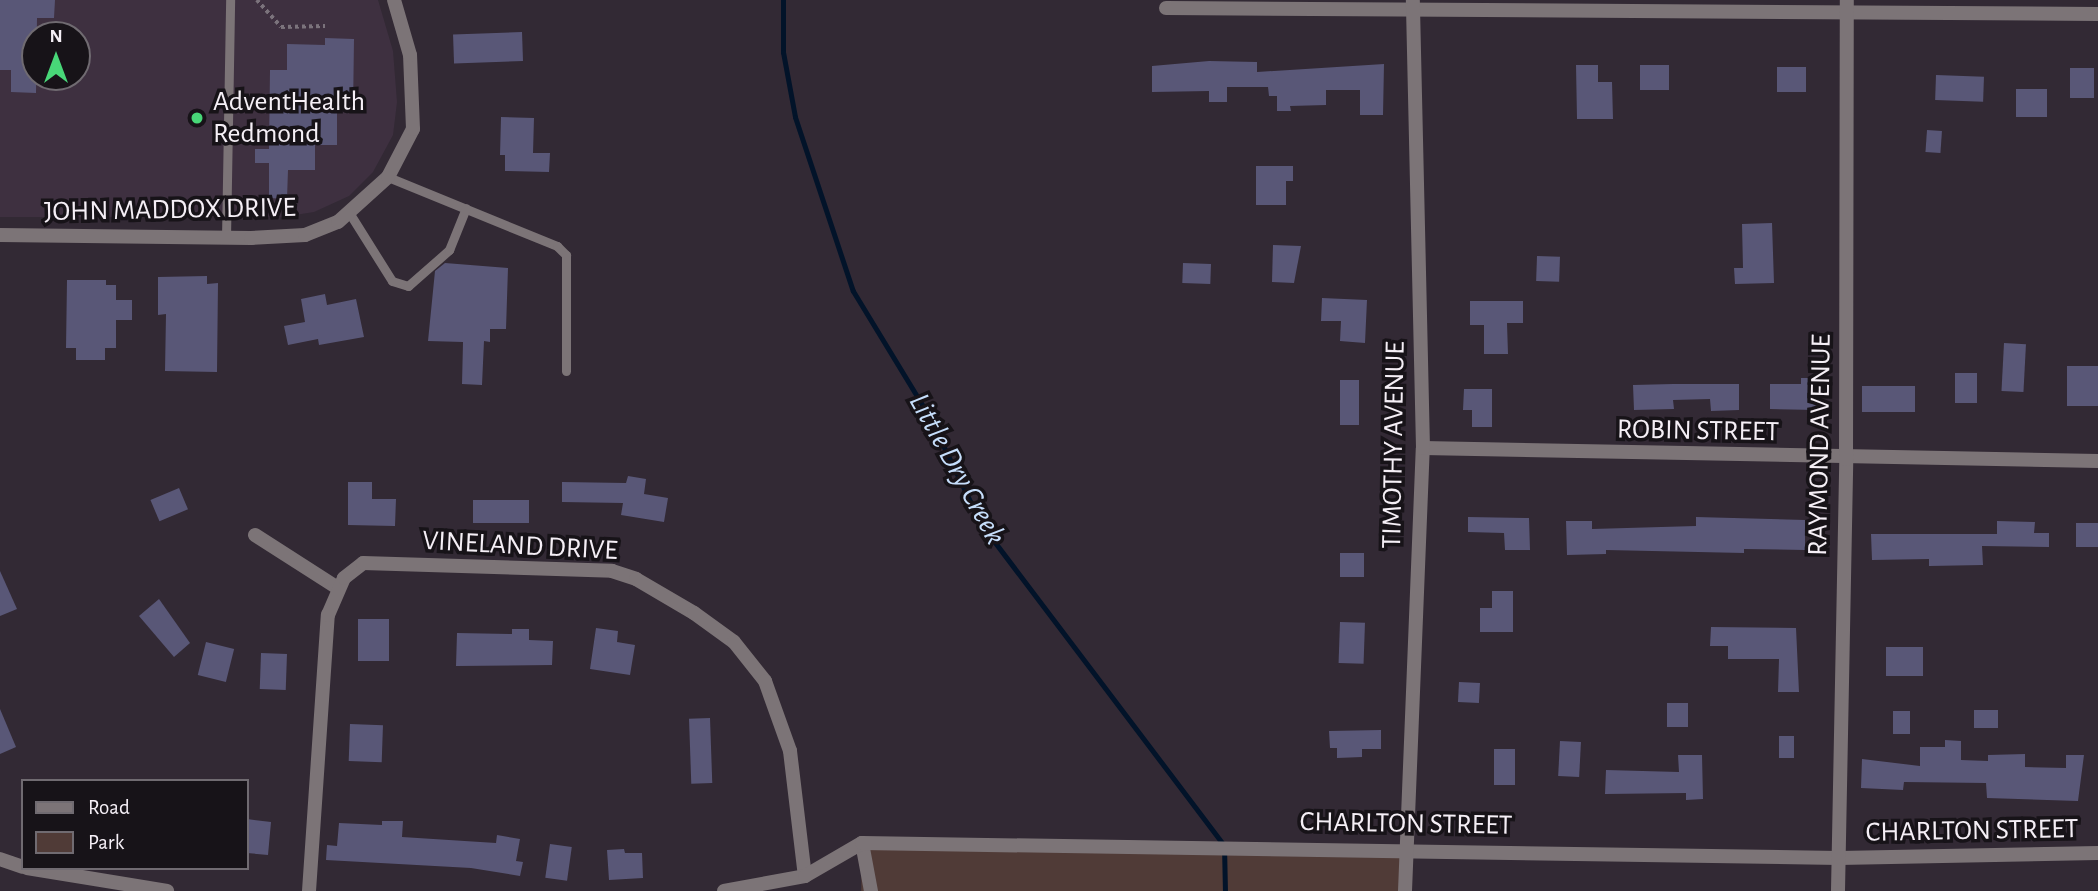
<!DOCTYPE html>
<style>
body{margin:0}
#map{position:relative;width:2098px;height:891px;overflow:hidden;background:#322934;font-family:"Alegreya Sans",sans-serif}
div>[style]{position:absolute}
.built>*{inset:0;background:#3e3040}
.green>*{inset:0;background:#503b37;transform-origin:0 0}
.stream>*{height:5px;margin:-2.5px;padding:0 2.5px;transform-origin:2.5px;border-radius:2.5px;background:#021329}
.building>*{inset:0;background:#595777;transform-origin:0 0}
.path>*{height:3.5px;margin-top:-1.75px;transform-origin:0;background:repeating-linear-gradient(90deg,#7b737c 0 3.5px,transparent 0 7px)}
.lane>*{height:9px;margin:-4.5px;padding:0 4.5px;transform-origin:4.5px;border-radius:4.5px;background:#7c7477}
.street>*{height:14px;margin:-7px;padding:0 7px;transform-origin:7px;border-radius:7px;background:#7c7477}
.dots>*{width:19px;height:19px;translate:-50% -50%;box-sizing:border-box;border:4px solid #171318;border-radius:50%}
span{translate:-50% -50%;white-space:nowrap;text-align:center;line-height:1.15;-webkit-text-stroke:7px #171318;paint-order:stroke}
.poi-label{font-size:28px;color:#f5eff6}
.left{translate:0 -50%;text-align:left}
.street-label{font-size:28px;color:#f5eff6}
.water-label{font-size:30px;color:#c6defb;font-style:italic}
.legend{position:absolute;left:21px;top:779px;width:228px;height:91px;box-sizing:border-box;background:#171318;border:2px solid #706b71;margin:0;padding:9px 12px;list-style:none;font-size:21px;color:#f5eff6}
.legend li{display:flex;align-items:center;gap:14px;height:35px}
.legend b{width:35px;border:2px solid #706b71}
.north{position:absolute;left:21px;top:21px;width:70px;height:70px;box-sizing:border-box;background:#171318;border:2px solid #706b71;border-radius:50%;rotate:0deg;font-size:19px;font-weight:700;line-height:28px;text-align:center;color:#f5eff6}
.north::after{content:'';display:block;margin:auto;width:24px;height:32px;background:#48d778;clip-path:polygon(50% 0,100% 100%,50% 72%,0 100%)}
</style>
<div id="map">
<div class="built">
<div style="clip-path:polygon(evenodd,0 0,378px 0,393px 51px,397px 102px,393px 135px,373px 172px,349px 196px,314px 212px,282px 217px,0 217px,0 0,35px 35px,77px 35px,77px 77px,35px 77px,35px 35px)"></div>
</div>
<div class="green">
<div style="left:862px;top:843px;width:544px;height:49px;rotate:1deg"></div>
</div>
<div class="stream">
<div style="left:783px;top:0;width:52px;rotate:90deg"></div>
<div style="left:783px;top:52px;width:66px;rotate:79.5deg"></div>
<div style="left:795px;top:117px;width:183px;rotate:71.6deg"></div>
<div style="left:853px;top:291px;width:146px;rotate:58.7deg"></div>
<div style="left:929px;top:416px;width:120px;rotate:64.3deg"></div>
<div style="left:981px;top:524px;width:403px;rotate:52.9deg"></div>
<div style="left:1224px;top:845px;width:46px;rotate:88.8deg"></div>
</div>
<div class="building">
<div style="clip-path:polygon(0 0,55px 0,54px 18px,37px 18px,36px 93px,11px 92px,11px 70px,0 70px)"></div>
<div style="left:522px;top:32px;width:29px;height:69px;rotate:88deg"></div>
<div style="clip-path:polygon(325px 38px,354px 39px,353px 111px,337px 111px,337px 145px,315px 145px,315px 170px,288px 170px,287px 199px,269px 198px,269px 163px,255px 163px,255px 149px,269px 149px,270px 70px,287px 70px,287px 44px,325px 45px)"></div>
<div style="clip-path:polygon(1209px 61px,1257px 62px,1257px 72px,1384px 64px,1383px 115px,1360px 115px,1360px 90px,1326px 90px,1326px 105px,1290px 106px,1291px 111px,1277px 111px,1277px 96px,1269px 96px,1268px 87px,1227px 87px,1227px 102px,1209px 102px,1209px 91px,1152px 92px,1152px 66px)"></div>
<div style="clip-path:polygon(1576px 65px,1598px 65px,1598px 82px,1612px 82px,1613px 119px,1577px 119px)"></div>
<div style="left:1669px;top:65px;width:25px;height:29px;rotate:90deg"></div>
<div style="left:1806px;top:67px;width:25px;height:29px;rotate:90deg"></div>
<div style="left:2094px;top:68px;width:30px;height:24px;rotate:90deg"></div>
<div style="left:1936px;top:75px;width:48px;height:25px;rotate:2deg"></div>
<div style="left:2016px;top:89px;width:31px;height:28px"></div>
<div style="clip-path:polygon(501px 117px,534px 118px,533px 153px,550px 153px,549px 172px,505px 171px,505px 155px,500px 155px)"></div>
<div style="left:1927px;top:130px;width:15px;height:22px;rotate:4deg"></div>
<div style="clip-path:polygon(1256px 166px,1293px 166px,1293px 181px,1286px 181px,1286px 205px,1256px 205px)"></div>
<div style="clip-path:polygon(1772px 223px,1774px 283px,1735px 284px,1734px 268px,1743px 268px,1742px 224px)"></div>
<div style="clip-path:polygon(1273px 245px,1301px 246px,1294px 283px,1272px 282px)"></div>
<div style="left:1537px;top:256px;width:23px;height:25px;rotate:2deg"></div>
<div style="clip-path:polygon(445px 263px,508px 268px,506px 329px,490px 329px,490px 342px,484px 341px,482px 385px,462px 384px,463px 342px,428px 341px,435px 271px)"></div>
<div style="left:1183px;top:263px;width:28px;height:20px;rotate:2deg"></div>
<div style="clip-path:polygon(207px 276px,207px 284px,218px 283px,217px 372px,165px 371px,166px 314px,158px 315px,158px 277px)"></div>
<div style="clip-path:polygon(67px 280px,106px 280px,106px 285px,116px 285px,116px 300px,132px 300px,132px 320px,116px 320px,116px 348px,105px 348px,105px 360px,76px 360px,76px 348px,66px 348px)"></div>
<div style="clip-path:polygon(325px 294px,327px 305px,356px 299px,364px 337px,319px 345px,318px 339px,288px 345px,284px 326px,305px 322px,301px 299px)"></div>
<div style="clip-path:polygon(1322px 298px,1367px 300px,1365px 343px,1340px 341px,1341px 321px,1321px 321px)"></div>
<div style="clip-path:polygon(1470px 301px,1523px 301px,1523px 323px,1507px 323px,1508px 354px,1484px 354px,1484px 325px,1470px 325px)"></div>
<div style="left:2004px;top:343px;width:22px;height:48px;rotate:3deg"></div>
<div style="left:2067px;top:366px;width:31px;height:40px"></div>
<div style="left:1955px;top:373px;width:22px;height:30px"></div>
<div style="clip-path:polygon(1801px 378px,1817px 378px,1817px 410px,1770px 409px,1770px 384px,1801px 384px)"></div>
<div style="left:1340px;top:380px;width:19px;height:45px"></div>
<div style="clip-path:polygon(1673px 384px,1739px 384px,1739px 410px,1711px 411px,1710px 399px,1673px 400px,1674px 409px,1634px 410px,1633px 385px)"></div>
<div style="left:1915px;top:386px;width:26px;height:53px;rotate:90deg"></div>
<div style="clip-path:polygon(1464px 389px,1492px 389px,1492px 427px,1472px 427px,1472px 410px,1463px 410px)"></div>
<div style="clip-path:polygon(628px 476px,646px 479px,644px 494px,668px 498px,664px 522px,621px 515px,623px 503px,562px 502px,562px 482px,626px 483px)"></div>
<div style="clip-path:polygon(348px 482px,372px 482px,372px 499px,396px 499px,395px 526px,348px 525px)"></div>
<div style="left:179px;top:488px;width:23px;height:31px;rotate:67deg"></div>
<div style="left:473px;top:500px;width:56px;height:23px"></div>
<div style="clip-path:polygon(1468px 517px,1529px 518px,1530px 550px,1505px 550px,1504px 533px,1468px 532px)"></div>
<div style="clip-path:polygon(1696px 517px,1805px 520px,1805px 550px,1744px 549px,1744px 553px,1606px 550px,1606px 554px,1567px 555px,1566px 521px,1592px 521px,1592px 529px,1696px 526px)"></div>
<div style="clip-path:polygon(1997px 521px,2035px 522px,2034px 533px,2049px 533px,2049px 547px,1982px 546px,1983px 565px,1929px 566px,1929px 559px,1872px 560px,1871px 534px,1997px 534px)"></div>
<div style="left:2076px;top:523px;width:22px;height:24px"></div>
<div style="left:1340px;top:553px;width:24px;height:24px"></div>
<div style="clip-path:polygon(0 571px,17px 609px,0 616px)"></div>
<div style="clip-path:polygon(1492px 591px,1513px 591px,1513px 632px,1480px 632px,1480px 608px,1492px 608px)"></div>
<div style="clip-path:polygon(159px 599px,190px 643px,174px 657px,139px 616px)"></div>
<div style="left:358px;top:619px;width:31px;height:42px"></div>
<div style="left:1340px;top:622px;width:25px;height:41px;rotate:2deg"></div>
<div style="clip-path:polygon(1711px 627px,1796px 628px,1799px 692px,1778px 692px,1779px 659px,1728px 659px,1728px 646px,1710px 646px)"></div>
<div style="clip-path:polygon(596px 628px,618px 631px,617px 642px,635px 645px,630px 675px,590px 669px)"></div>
<div style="clip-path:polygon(512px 629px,529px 629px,529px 640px,553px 641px,552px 665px,456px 666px,457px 633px,512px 634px)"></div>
<div style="left:206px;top:642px;width:29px;height:34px;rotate:14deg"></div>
<div style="left:1886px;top:647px;width:37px;height:29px"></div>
<div style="left:261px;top:653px;width:26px;height:36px;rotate:2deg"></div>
<div style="left:1459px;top:682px;width:21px;height:20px;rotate:3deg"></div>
<div style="left:1667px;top:703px;width:21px;height:24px"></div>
<div style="clip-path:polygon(0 709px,16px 747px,0 754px)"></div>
<div style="left:1974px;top:710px;width:24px;height:18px"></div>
<div style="left:1893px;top:711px;width:17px;height:23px"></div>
<div style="left:710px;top:718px;width:65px;height:21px;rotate:88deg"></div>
<div style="left:350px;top:724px;width:33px;height:37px;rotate:2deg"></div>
<div style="clip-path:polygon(1381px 730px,1381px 749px,1362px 749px,1362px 757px,1337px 758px,1337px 748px,1330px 748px,1329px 731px)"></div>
<div style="left:1779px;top:736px;width:15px;height:22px"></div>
<div style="clip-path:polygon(1945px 740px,1961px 741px,1961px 760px,1988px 761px,1988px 755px,2025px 754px,2025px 767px,2066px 768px,2066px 755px,2084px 755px,2078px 801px,1987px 798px,1986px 783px,1904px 782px,1903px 790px,1861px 788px,1862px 759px,1920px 766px,1920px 747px,1945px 747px)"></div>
<div style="left:1560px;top:741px;width:21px;height:35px;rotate:3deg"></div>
<div style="left:1494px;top:749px;width:21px;height:36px"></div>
<div style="clip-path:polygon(1678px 755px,1702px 755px,1703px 799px,1686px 800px,1686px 793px,1605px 794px,1606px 770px,1679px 772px)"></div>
<div style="clip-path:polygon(247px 819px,271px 822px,268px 855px,247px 853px)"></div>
<div style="clip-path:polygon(382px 821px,403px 821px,402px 837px,496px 843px,497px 835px,520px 839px,516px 861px,523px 862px,520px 876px,471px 868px,326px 860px,327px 845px,337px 846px,339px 823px,382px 825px)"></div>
<div style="left:550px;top:844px;width:22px;height:34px;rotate:8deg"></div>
<div style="clip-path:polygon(624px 849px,625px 853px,642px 853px,643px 878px,609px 880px,607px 850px)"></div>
</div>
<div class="path">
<div style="left:257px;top:0;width:36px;rotate:48deg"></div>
<div style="left:281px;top:27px;width:44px;rotate:-1.3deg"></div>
</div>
<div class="lane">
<div style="left:388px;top:177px;width:183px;rotate:22.2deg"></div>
<div style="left:557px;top:246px;width:13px;rotate:45deg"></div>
<div style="left:566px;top:255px;width:116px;rotate:90deg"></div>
<div style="left:350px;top:214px;width:79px;rotate:57.9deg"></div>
<div style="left:392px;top:281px;width:17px;rotate:17deg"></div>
<div style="left:408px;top:286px;width:55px;rotate:-41.3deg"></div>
<div style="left:449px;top:250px;width:45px;rotate:-68deg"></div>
<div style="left:226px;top:238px;width:238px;rotate:-89deg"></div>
</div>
<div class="street">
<div style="left:1166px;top:8px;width:932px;rotate:0.37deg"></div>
<div style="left:0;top:235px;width:251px;rotate:0.7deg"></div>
<div style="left:251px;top:238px;width:54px;rotate:-3.2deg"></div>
<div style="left:305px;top:235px;width:35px;rotate:-22deg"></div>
<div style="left:338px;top:222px;width:67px;rotate:-42deg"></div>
<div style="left:388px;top:177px;width:54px;rotate:-62.5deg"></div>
<div style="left:413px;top:129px;width:74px;rotate:-92.3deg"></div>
<div style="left:410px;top:55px;width:57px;rotate:-106.2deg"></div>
<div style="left:1423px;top:448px;width:675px;rotate:1.1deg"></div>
<div style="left:255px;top:535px;width:98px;rotate:32.6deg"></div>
<div style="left:862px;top:843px;width:49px;rotate:79.4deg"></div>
<div style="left:0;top:859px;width:24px;rotate:19deg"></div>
<div style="left:27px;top:868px;width:142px;rotate:9.3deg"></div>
<div style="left:309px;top:891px;width:277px;rotate:-86.1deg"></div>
<div style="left:328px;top:615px;width:40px;rotate:-66.6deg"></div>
<div style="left:344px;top:578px;width:24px;rotate:-38deg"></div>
<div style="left:363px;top:563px;width:249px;rotate:1.8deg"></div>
<div style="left:612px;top:571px;width:25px;rotate:18deg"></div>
<div style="left:636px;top:579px;width:67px;rotate:30.4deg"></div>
<div style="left:694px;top:613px;width:49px;rotate:35.9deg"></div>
<div style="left:734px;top:642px;width:50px;rotate:51.5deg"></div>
<div style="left:765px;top:681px;width:74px;rotate:70.3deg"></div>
<div style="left:790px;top:751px;width:126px;rotate:83.2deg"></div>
<div style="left:724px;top:891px;width:82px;rotate:-10.5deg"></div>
<div style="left:805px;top:876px;width:66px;rotate:-30.1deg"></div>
<div style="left:862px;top:843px;width:977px;rotate:0.88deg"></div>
<div style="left:1839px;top:858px;width:259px;rotate:-1.1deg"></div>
<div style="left:1405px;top:891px;width:443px;rotate:-87.7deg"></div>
<div style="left:1423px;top:448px;width:448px;rotate:-91.3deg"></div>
<div style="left:1838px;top:891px;width:432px;rotate:-88.9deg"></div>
<div style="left:1846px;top:459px;width:459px;rotate:-89.9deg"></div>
</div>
<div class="dots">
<div style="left:197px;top:118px;background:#48d778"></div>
</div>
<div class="poi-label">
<span class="left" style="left:213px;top:118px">AdventHealth<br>Redmond</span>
</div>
<div class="street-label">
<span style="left:170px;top:210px;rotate:-1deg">JOHN MADDOX DRIVE</span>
<span style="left:1698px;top:431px;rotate:1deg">ROBIN STREET</span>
<span style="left:1394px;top:445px;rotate:-89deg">TIMOTHY AVENUE</span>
<span style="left:1820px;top:445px;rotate:-89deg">RAYMOND AVENUE</span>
<span style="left:520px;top:546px;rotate:3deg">VINELAND DRIVE</span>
<span style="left:1406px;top:824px;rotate:1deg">CHARLTON STREET</span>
<span style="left:1972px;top:831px;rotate:-1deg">CHARLTON STREET</span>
</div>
<div class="water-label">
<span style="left:957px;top:469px;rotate:61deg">Little Dry Creek</span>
</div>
<ul class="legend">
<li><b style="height:9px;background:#7c7477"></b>Road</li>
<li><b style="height:19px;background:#503b37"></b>Park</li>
</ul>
<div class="north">N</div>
</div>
